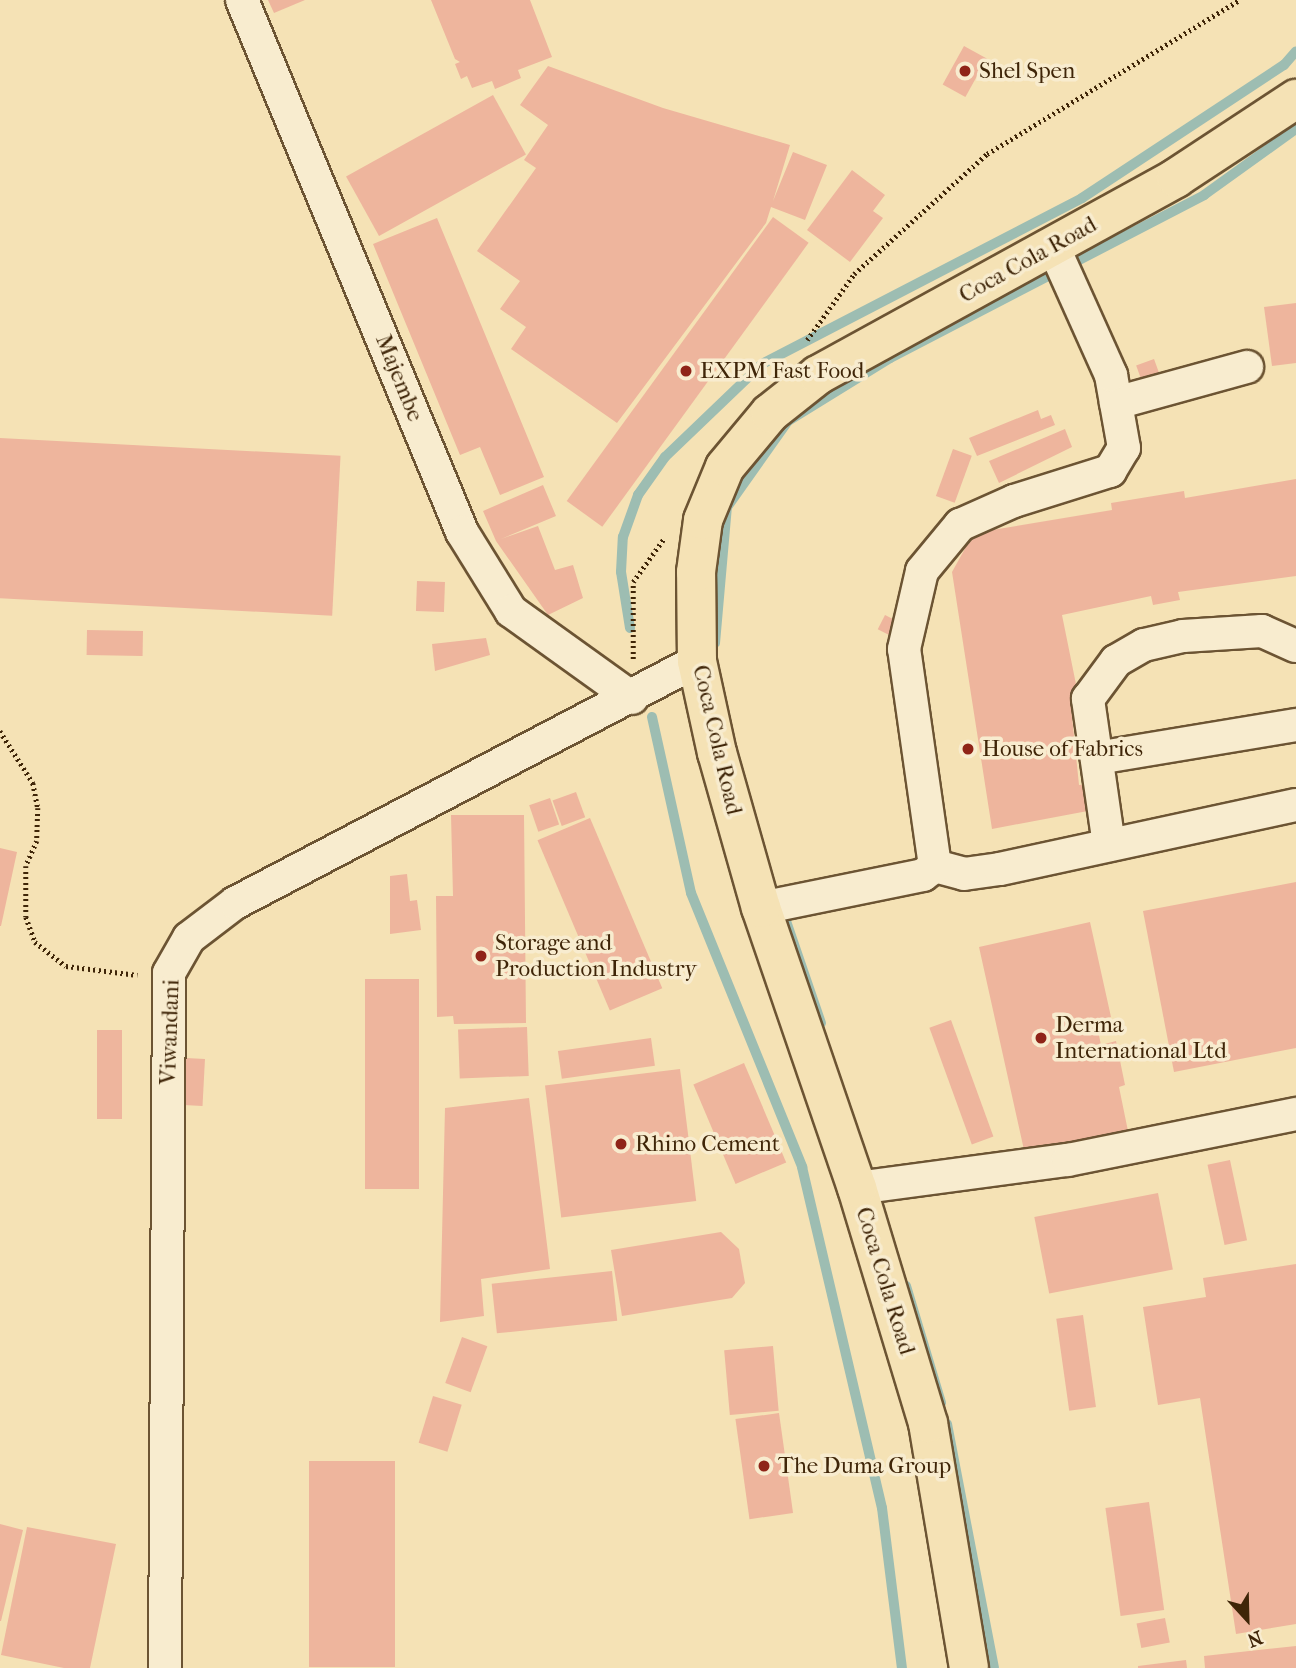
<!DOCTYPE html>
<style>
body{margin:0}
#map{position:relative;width:1296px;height:1668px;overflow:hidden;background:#f5e2b5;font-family:"IM FELL French Canon",serif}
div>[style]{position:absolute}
.stream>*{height:10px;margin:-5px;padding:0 5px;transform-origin:5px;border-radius:5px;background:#9dbdb2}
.building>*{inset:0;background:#eeb59d;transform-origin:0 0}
.path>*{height:4.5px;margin-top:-2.25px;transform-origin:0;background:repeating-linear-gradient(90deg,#3f2508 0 2px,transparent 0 5.5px)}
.roads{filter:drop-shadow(2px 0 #6c5433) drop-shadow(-2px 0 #6c5433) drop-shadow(0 2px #6c5433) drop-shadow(0 -2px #6c5433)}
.minor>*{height:32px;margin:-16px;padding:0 16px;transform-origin:16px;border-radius:16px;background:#f8eccf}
.major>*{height:38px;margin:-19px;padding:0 19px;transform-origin:19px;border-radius:19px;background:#f5e2b5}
.dots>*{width:19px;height:19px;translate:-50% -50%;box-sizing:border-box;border:4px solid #f8eccf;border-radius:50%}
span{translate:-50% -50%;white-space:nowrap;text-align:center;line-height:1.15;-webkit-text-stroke:7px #f8eccf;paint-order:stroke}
.poi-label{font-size:23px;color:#3f2508}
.left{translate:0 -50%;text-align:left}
.street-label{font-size:23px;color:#3f2508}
.north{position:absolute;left:1212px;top:1584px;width:70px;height:70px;-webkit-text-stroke:5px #f8eccf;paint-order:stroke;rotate:158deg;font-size:19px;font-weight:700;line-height:28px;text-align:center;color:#3f2508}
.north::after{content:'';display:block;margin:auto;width:24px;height:32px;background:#3f2508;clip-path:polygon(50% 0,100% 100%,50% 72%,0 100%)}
</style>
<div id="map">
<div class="stream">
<div style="left:630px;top:628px;width:57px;rotate:-99.1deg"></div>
<div style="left:621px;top:572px;width:35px;rotate:-87deg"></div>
<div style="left:623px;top:537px;width:45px;rotate:-70.3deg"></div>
<div style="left:638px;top:495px;width:47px;rotate:-54.6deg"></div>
<div style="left:665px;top:457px;width:134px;rotate:-43.8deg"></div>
<div style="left:762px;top:364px;width:360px;rotate:-27.4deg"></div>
<div style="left:1082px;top:198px;width:242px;rotate:-33.4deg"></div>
<div style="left:1284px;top:65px;width:18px;rotate:-49deg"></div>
<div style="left:715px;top:643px;width:137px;rotate:-85deg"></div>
<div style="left:727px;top:507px;width:105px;rotate:-54.7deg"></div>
<div style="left:788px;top:421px;width:120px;rotate:-31.7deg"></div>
<div style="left:890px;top:358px;width:354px;rotate:-27.4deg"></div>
<div style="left:1204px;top:195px;width:113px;rotate:-35.7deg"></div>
<div style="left:652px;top:717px;width:180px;rotate:77.5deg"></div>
<div style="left:691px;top:893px;width:296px;rotate:67.9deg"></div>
<div style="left:802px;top:1167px;width:350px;rotate:76.8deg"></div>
<div style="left:882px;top:1508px;width:161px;rotate:82.9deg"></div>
<div style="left:785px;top:918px;width:111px;rotate:71.1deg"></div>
<div style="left:906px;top:1286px;width:122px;rotate:73.3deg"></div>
<div style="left:947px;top:1424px;width:248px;rotate:79.1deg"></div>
</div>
<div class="building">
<div style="clip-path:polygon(268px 0,305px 0,274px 13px)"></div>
<div style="clip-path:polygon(431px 0,530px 0,552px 57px,518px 70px,521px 78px,495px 89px,492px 81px,472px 88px,467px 76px,461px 79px,455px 64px,460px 62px,455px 59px)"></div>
<div style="left:964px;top:46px;width:26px;height:44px;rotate:29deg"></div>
<div style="clip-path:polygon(548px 66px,663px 108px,790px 145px,773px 201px,793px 152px,827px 165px,805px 220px,771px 207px,766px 223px,617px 423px,511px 349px,526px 327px,500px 309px,520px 281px,477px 251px,536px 168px,524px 160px,548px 125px,520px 105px)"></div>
<div style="left:493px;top:95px;width:68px;height:168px;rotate:61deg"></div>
<div style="clip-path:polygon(852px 170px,885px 195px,873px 211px,883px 218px,850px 262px,807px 230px)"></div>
<div style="left:773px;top:217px;width:44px;height:351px;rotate:36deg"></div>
<div style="clip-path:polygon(437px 218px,544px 477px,500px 495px,480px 447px,460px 455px,373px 244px)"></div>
<div style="clip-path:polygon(1296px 303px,1296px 363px,1272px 366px,1264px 307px)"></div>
<div style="left:1154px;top:359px;width:20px;height:19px;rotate:70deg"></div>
<div style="clip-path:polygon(1038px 410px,1041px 419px,1051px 415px,1055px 425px,977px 456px,969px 438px)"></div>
<div style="clip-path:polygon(1065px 429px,1072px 447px,999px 483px,989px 461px)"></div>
<div style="left:0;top:438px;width:341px;height:160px;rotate:3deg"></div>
<div style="left:953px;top:449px;width:20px;height:50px;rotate:20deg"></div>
<div style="clip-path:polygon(1296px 479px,1296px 576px,1178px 592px,1180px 600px,1153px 605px,1151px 596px,1062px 615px,1080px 704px,1071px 707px,1079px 785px,1088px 784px,1093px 810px,992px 829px,952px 572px,967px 545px,980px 532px,1112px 510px,1111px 503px,1184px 491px,1185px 498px)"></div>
<div style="clip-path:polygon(543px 485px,556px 516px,501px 539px,538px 526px,555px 570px,573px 565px,583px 598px,548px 615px,496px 541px,483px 511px)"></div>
<div style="left:417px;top:581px;width:28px;height:30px;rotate:2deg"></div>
<div style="left:885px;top:615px;width:20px;height:16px;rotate:27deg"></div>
<div style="left:87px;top:630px;width:56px;height:25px;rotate:1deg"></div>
<div style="clip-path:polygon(486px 638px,490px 655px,435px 671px,432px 644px)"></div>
<div style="left:576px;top:792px;width:27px;height:25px;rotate:70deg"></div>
<div style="left:550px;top:798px;width:28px;height:22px;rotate:71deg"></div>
<div style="clip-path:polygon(451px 815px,524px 815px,526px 1023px,454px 1024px,453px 1016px,437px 1017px,436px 896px,453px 896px)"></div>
<div style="left:590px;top:818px;width:185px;height:57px;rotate:67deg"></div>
<div style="clip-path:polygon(0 848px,17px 852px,1px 926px,0 926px)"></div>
<div style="clip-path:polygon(407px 874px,410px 901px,417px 900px,421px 930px,390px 934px,390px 876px)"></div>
<div style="clip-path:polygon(1296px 882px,1296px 1048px,1174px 1072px,1143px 911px)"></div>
<div style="clip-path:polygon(1090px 922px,1111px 1017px,1096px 1021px,1101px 1045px,1116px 1041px,1125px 1085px,1119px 1087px,1129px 1136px,1026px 1159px,979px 947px)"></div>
<div style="left:365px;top:979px;width:54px;height:210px"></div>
<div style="left:951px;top:1020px;width:124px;height:23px;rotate:70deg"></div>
<div style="left:527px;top:1027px;width:49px;height:69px;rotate:88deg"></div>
<div style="left:122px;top:1030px;width:89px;height:25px;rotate:90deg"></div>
<div style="left:651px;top:1038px;width:28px;height:94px;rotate:82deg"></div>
<div style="left:186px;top:1058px;width:19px;height:47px;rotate:3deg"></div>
<div style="left:744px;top:1063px;width:108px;height:55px;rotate:67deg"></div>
<div style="left:680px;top:1069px;width:133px;height:136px;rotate:83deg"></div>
<div style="clip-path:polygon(529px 1098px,550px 1269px,481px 1279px,484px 1316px,440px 1322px,445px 1108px)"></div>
<div style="left:1230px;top:1160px;width:82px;height:23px;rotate:78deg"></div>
<div style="left:1158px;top:1193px;width:78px;height:126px;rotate:79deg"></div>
<div style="clip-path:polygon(721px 1232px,739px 1249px,745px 1283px,732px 1298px,622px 1316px,611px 1250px)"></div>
<div style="clip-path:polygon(1296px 1264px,1296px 1624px,1236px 1634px,1200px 1398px,1158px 1405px,1143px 1307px,1206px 1297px,1203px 1278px)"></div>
<div style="left:612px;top:1271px;width:50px;height:121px;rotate:84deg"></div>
<div style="left:1083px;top:1315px;width:93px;height:27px;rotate:82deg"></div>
<div style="left:462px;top:1337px;width:27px;height:49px;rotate:20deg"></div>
<div style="left:773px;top:1346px;width:65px;height:49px;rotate:85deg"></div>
<div style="left:433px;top:1396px;width:30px;height:49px;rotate:17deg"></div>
<div style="left:779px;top:1413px;width:101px;height:44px;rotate:82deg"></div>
<div style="left:395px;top:1461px;width:206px;height:86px;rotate:90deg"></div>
<div style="left:1149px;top:1502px;width:109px;height:44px;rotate:82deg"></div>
<div style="clip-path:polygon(0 1524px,23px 1530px,1px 1621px,0 1621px)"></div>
<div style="clip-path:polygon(27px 1527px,116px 1544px,90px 1668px,64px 1668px,1px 1655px)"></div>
<div style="left:1165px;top:1618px;width:25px;height:29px;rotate:79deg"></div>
<div style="clip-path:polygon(1296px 1646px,1296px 1668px,1205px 1668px,1204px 1656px)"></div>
<div style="clip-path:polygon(1186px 1660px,1187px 1668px,1138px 1668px,1138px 1666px)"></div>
</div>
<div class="path">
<div style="left:807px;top:340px;width:81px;rotate:-54.5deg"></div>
<div style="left:854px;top:274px;width:179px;rotate:-42.1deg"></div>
<div style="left:987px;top:154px;width:295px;rotate:-31.4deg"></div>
<div style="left:633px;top:659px;width:77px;rotate:-90deg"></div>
<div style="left:633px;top:582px;width:52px;rotate:-54.5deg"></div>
<div style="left:0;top:731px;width:62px;rotate:57.6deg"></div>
<div style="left:33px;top:783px;width:25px;rotate:79deg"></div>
<div style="left:38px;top:808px;width:33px;rotate:92deg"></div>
<div style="left:37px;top:841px;width:27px;rotate:114deg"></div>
<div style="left:26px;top:866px;width:51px;rotate:90deg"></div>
<div style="left:26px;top:917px;width:27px;rotate:70deg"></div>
<div style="left:35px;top:942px;width:39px;rotate:38deg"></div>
<div style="left:66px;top:966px;width:72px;rotate:7.2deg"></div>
</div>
<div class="roads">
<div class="minor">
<div style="left:242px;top:0;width:576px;rotate:67.53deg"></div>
<div style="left:462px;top:532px;width:93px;rotate:58.2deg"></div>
<div style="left:511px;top:611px;width:149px;rotate:35.7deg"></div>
<div style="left:1116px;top:403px;width:136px;rotate:-15.4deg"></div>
<div style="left:1097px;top:758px;width:202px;rotate:-9.4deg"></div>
<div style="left:1109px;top:845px;width:148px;rotate:-98.2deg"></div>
<div style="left:1088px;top:699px;width:47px;rotate:-53.6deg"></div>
<div style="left:1116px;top:661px;width:32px;rotate:-30deg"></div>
<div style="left:1144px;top:645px;width:40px;rotate:-13deg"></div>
<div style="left:1183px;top:636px;width:79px;rotate:-3.6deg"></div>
<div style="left:1262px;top:631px;width:37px;rotate:24deg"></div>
<div style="left:935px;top:866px;width:30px;rotate:15deg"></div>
<div style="left:964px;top:874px;width:36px;rotate:-8deg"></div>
<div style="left:1000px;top:869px;width:303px;rotate:-12.2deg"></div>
<div style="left:761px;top:908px;width:165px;rotate:-11.5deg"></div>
<div style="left:923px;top:875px;width:15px;rotate:-37deg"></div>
<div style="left:935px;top:866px;width:219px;rotate:-98.1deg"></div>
<div style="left:904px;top:649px;width:80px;rotate:-77deg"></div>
<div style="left:922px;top:571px;width:60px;rotate:-50.4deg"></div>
<div style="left:960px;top:525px;width:59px;rotate:-24deg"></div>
<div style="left:1014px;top:501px;width:101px;rotate:-17.4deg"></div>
<div style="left:1110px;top:471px;width:27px;rotate:-59deg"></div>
<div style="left:1124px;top:448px;width:74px;rotate:-100.1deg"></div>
<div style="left:1111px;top:375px;width:141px;rotate:-114.2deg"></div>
<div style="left:857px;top:1188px;width:213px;rotate:-7.6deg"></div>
<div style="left:1068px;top:1160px;width:233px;rotate:-11.4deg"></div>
<div style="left:165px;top:1668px;width:695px;rotate:-89.67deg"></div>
<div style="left:169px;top:973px;width:40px;rotate:-60.3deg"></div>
<div style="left:189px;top:938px;width:58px;rotate:-37.3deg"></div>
<div style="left:235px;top:903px;width:522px;rotate:-27.65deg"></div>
</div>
<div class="major">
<div style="left:969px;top:1668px;width:248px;rotate:-99.5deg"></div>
<div style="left:928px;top:1423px;width:245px;rotate:-106.8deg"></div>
<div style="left:857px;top:1188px;width:296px;rotate:-108.9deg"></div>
<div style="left:761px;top:908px;width:161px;rotate:-105.8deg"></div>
<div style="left:717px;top:753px;width:94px;rotate:-102.3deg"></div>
<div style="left:697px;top:661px;width:89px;rotate:-90.6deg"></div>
<div style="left:696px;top:572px;width:52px;rotate:-82.3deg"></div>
<div style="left:703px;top:520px;width:57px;rotate:-67.5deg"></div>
<div style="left:725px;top:467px;width:70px;rotate:-50.2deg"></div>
<div style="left:770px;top:413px;width:61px;rotate:-38.4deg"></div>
<div style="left:818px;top:375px;width:409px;rotate:-28.8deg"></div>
<div style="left:1176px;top:178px;width:144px;rotate:-33.4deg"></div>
</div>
</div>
<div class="dots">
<div style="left:965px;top:71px;background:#8f2418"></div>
<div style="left:686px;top:371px;background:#8f2418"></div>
<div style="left:968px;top:749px;background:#8f2418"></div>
<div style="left:481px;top:956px;background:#8f2418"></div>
<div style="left:1041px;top:1038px;background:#8f2418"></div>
<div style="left:621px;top:1144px;background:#8f2418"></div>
<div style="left:764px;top:1466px;background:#8f2418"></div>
</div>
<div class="poi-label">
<span class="left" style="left:979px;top:71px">Shel Spen</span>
<span class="left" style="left:700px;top:371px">EXPM Fast Food</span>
<span class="left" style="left:982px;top:749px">House of Fabrics</span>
<span class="left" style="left:495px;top:956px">Storage and<br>Production Industry</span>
<span class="left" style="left:1055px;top:1038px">Derma<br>International Ltd</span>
<span class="left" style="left:635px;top:1144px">Rhino Cement</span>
<span class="left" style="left:778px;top:1466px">The Duma Group</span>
</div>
<div class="street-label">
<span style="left:1028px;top:260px;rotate:-29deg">Coca Cola Road</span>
<span style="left:399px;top:378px;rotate:68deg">Majembe</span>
<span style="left:717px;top:740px;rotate:77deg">Coca Cola Road</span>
<span style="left:170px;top:1032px;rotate:-88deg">Viwandani</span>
<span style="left:885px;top:1281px;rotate:73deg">Coca Cola Road</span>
</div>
<div class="north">N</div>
</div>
